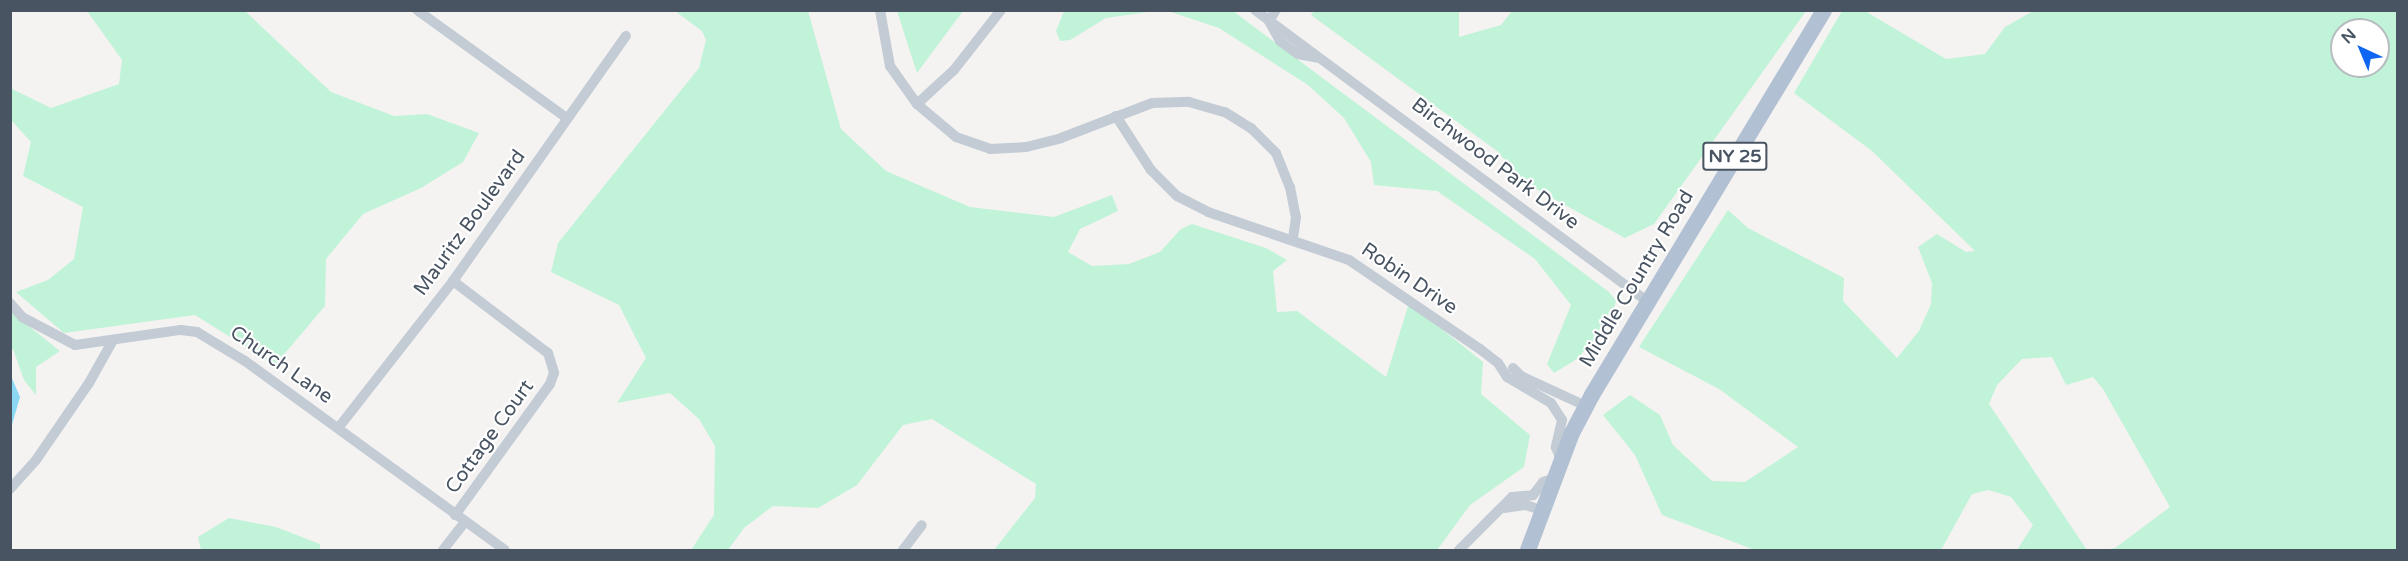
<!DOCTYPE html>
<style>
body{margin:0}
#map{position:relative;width:2408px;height:561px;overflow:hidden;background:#f5f3f2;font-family:"Varela Round",sans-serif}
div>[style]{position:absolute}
.green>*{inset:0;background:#c0f3d7}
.water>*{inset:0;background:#8ad8f3}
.street>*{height:10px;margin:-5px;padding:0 5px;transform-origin:5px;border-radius:5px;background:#c3ccd5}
.primary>*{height:16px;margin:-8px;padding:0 8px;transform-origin:8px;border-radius:8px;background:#b1c0d2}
span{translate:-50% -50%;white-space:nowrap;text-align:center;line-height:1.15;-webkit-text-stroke:4.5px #fff;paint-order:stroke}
.shield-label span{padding:2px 4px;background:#fff;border:2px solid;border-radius:4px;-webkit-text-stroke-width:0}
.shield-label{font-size:18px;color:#485462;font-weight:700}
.street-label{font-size:20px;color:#485462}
.frame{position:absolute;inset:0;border:12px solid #485462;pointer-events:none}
.north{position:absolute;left:2330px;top:18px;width:60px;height:60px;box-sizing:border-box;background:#fff;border:2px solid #b6bbc0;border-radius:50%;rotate:316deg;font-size:16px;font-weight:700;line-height:24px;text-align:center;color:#485462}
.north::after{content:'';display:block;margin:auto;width:21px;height:27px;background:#0e66f3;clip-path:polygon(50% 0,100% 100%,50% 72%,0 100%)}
</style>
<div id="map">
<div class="green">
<div style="clip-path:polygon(1315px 10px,1459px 11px,1459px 37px,1501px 25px,1512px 11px,1806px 11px,1654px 224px,1625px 238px,1525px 183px,1497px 151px,1311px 15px)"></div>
<div style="clip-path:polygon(87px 11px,245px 11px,331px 92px,394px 116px,427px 114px,479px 133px,463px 162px,421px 188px,363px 214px,326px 259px,325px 306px,275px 365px,195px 315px,64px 333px,16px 292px,48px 280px,74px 259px,83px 207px,23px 176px,31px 142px,11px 120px,10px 88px,51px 108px,119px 84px,122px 60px)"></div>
<div style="clip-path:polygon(675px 11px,808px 11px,841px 129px,886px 171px,970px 207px,1054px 217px,1112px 195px,1118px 211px,1080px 229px,1068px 252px,1092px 266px,1129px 264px,1160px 252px,1181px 229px,1192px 224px,1266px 248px,1287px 260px,1273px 271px,1277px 312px,1297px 311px,1386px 377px,1409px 303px,1483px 362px,1481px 394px,1530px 435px,1524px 467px,1470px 505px,1437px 550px,994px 550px,1035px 498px,1036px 484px,932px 419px,903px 425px,857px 485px,818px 508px,773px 506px,744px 528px,728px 550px,691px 550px,714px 515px,715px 446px,699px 419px,670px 393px,617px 403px,646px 358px,619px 305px,551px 272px,558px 243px,699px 68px,706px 40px,702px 31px)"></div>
<div style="clip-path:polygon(897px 11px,897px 10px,963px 11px,917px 73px)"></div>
<div style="clip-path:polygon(1064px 11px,1064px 10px,1155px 11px,1106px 18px,1070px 40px,1060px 41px,1056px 31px)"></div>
<div style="clip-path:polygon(1168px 11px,1233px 11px,1609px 292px,1616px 301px,1610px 322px,1577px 359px,1554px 373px,1547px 364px,1571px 305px,1535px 259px,1437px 191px,1374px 185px,1371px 162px,1344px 118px,1308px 85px,1219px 28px)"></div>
<div style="clip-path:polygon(evenodd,1842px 11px,1865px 11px,1946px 59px,1985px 54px,2005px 27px,2033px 11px,2397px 11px,2397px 550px,2103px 550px,2115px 548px,2170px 507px,2103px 389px,2093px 377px,2066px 385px,2052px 357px,2022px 359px,1997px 385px,1989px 404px,2087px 550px,2017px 550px,2033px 525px,2011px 497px,1989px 490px,1972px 494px,1941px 550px,1755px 550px,1662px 515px,1635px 455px,1603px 415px,1630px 395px,1660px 415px,1673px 445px,1712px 481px,1745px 482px,1798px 447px,1719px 389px,1639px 347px,1728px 210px,1748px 228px,1844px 278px,1843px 301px,1897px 358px,1919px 331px,1931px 304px,1932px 283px,1918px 247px,1937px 234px,1966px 252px,1975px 251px,1872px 151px,1794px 93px,1842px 11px,2342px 30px,2378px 30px,2378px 66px,2342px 66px,2342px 30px)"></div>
<div style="clip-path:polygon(11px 312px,60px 351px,36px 367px,36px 395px,24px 380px,13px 349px,11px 351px)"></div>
<div style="clip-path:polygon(229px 518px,276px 527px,320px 544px,320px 550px,201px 550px,198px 537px)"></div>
</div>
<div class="water">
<div style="clip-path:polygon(11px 376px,20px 397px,11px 428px,10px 428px)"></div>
</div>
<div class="street">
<div style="left:417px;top:10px;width:185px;rotate:35.8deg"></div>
<div style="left:880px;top:10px;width:57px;rotate:79.9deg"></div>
<div style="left:890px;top:66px;width:47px;rotate:54.6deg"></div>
<div style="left:917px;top:104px;width:51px;rotate:40.2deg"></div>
<div style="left:956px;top:137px;width:36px;rotate:19deg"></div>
<div style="left:990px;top:149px;width:36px;rotate:-3deg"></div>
<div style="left:1026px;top:147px;width:36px;rotate:-14deg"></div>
<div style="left:1061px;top:138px;width:97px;rotate:-21deg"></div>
<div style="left:1152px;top:103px;width:37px;rotate:-2deg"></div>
<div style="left:1189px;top:102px;width:37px;rotate:16deg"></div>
<div style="left:1225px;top:112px;width:31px;rotate:32deg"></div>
<div style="left:1251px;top:128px;width:35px;rotate:45deg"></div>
<div style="left:1276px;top:153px;width:37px;rotate:68deg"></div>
<div style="left:1290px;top:187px;width:31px;rotate:79deg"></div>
<div style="left:1296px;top:217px;width:21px;rotate:98deg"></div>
<div style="left:1255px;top:10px;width:488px;rotate:36.6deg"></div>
<div style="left:1269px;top:21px;width:23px;rotate:61deg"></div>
<div style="left:1280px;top:41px;width:22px;rotate:36deg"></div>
<div style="left:1298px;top:54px;width:20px;rotate:11deg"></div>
<div style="left:1269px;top:21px;width:13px;rotate:-58deg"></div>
<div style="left:917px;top:104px;width:50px;rotate:-42.6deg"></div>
<div style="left:954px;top:70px;width:76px;rotate:-51.9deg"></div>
<div style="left:1116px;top:116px;width:64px;rotate:57.1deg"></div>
<div style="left:1151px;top:170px;width:37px;rotate:45deg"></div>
<div style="left:1177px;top:196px;width:35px;rotate:27deg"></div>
<div style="left:1208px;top:212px;width:149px;rotate:18.8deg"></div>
<div style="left:1349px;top:260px;width:158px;rotate:34.2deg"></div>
<div style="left:1480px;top:349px;width:23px;rotate:38deg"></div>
<div style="left:1498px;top:363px;width:17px;rotate:57deg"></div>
<div style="left:1507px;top:377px;width:51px;rotate:30.6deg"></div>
<div style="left:1551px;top:403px;width:20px;rotate:57deg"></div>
<div style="left:1562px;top:420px;width:28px;rotate:103deg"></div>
<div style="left:1556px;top:447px;width:15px;rotate:70deg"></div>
<div style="left:453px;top:281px;width:119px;rotate:37.2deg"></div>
<div style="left:548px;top:353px;width:21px;rotate:73deg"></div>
<div style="left:554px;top:373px;width:12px;rotate:110deg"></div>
<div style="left:550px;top:384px;width:162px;rotate:125.9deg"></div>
<div style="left:10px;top:303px;width:18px;rotate:49deg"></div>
<div style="left:22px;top:317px;width:60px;rotate:27.8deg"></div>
<div style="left:75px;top:345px;width:107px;rotate:-8.1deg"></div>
<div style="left:181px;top:330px;width:16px;rotate:7deg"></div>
<div style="left:197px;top:332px;width:56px;rotate:31.1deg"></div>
<div style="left:245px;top:361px;width:321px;rotate:36deg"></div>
<div style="left:1513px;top:368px;width:11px;rotate:45deg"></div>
<div style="left:1521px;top:376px;width:72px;rotate:24.8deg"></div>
<div style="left:339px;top:427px;width:185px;rotate:-52deg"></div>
<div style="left:453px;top:281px;width:300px;rotate:-54.8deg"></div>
<div style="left:10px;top:489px;width:39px;rotate:-48deg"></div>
<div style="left:36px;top:460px;width:93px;rotate:-55.5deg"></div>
<div style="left:89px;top:383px;width:47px;rotate:-60.7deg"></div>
<div style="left:1504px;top:508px;width:22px;rotate:-8deg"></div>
<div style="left:1526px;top:505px;width:18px;rotate:19deg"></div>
<div style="left:443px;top:550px;width:36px;rotate:-52deg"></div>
<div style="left:903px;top:550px;width:31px;rotate:-53deg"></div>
<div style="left:1459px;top:550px;width:75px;rotate:-45deg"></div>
<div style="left:1512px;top:497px;width:21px;rotate:-5deg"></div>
<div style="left:1533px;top:495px;width:16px;rotate:-52deg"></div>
<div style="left:1543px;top:482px;width:13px;rotate:-18deg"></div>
</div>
<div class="primary">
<div style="left:1528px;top:550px;width:125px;rotate:-69.4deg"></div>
<div style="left:1572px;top:433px;width:43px;rotate:-62.2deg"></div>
<div style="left:1592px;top:395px;width:449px;rotate:-58.9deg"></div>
</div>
<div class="shield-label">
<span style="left:1735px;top:156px">NY 25</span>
</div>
<div class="street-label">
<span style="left:1495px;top:164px;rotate:37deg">Birchwood Park Drive</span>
<span style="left:470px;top:223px;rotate:-54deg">Mauritz Boulevard</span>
<span style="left:1409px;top:279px;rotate:34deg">Robin Drive</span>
<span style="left:1637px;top:279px;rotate:-59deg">Middle Country Road</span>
<span style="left:281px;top:365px;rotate:35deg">Church Lane</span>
<span style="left:490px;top:437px;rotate:-54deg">Cottage Court</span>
</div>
<div class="frame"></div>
<div class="north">N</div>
</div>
